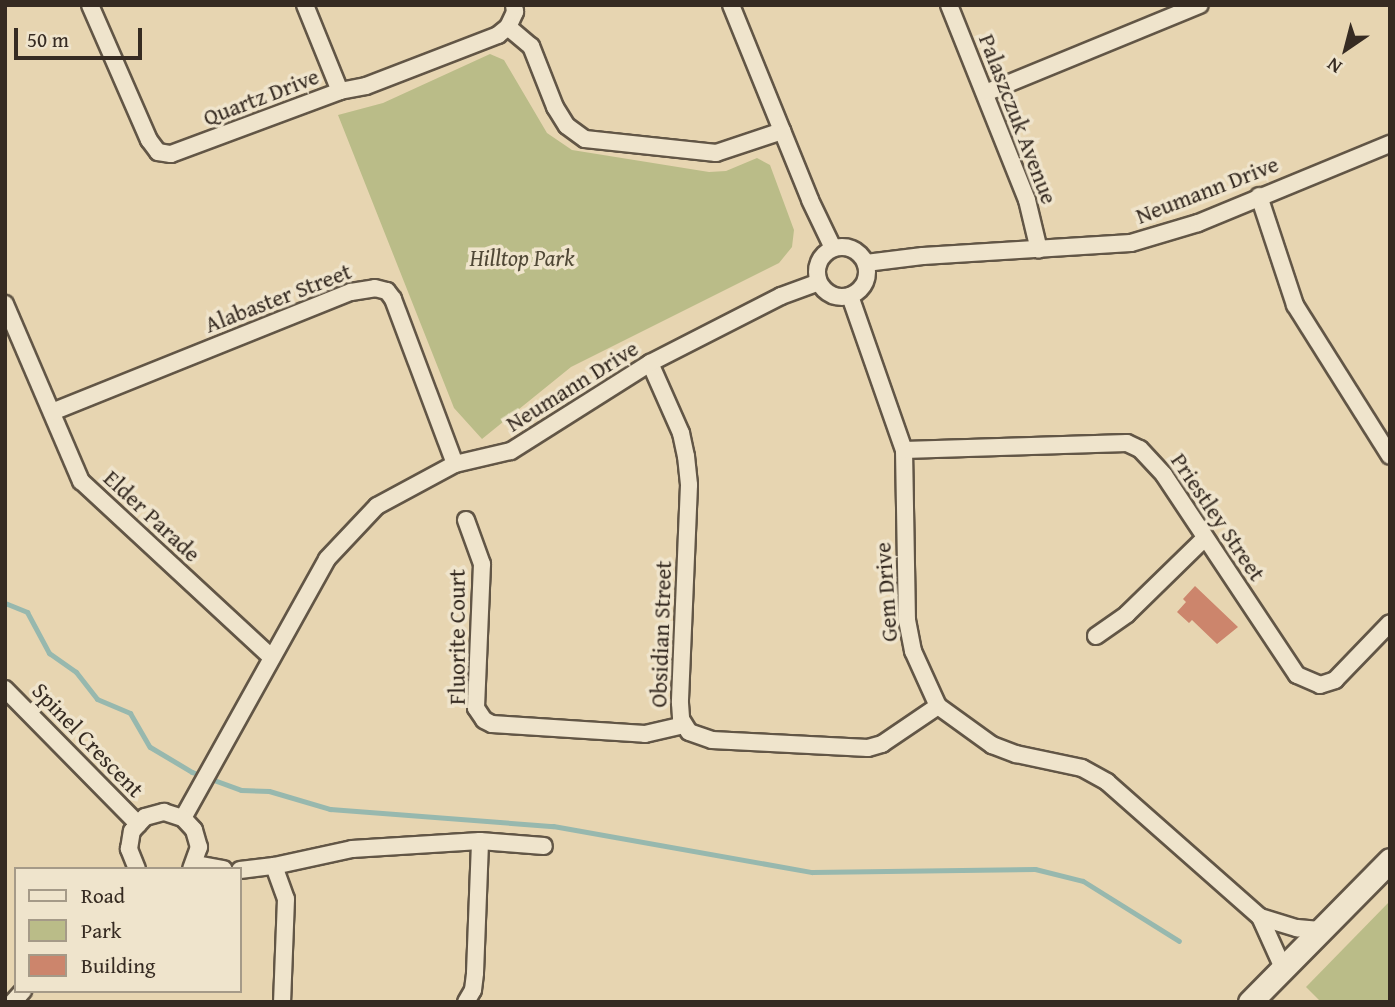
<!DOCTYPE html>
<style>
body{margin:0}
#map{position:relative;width:1395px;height:1007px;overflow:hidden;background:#e7d5b1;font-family:"Gentium Book Plus",serif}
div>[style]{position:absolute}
.green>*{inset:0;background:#babc88}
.stream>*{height:5px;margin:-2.5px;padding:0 2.5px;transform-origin:2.5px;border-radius:2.5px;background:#97b8ae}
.building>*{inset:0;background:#cc856c}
.roads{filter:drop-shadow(2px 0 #625646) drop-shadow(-2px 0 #625646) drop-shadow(0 2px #625646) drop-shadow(0 -2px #625646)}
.street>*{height:16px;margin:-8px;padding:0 8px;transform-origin:8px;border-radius:8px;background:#efe4cc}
.street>.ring{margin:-8px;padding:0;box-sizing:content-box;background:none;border:16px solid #efe4cc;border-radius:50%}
.secondary>*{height:23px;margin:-11.5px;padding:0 11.5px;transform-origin:11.5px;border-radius:11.5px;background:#efe4cc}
span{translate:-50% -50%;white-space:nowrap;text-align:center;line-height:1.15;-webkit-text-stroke:7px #efe4cc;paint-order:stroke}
.street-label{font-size:23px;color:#362b22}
.park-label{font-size:23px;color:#504836;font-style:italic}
.frame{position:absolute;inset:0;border:7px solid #362b22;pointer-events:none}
.legend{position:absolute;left:14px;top:867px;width:228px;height:126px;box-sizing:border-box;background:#efe4cc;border:2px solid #a59a88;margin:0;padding:9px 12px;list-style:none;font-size:21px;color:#362b22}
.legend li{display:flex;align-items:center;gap:14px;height:35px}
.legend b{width:35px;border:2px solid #a59a88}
.north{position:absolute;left:1311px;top:14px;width:70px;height:70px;-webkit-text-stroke:5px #efe4cc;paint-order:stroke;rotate:215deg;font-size:19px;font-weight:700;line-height:28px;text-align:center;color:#362b22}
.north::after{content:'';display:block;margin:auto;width:24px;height:32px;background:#362b22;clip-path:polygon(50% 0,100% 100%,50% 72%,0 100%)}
.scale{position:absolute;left:14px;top:28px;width:128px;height:32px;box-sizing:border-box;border:4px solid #362b22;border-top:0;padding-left:9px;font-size:21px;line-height:24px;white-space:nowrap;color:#362b22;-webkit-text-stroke:5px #efe4cc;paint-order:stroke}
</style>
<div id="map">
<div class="green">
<div style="clip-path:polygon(490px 54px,504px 60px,547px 133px,572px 150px,709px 172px,726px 171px,757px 158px,770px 165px,794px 230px,792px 247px,779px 263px,571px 367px,482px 439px,454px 408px,338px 115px,383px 103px)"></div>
<div style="clip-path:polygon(1390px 901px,1390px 1002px,1321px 1002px,1306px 987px)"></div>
</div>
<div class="stream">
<div style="left:5px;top:603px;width:24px;rotate:22deg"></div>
<div style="left:27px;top:612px;width:47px;rotate:61.8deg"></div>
<div style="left:49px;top:653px;width:33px;rotate:35deg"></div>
<div style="left:76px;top:672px;width:34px;rotate:52deg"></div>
<div style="left:97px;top:699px;width:36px;rotate:23deg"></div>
<div style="left:130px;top:713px;width:39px;rotate:60deg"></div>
<div style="left:150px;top:747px;width:49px;rotate:30.8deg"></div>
<div style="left:192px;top:772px;width:52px;rotate:20.2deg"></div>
<div style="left:241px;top:790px;width:28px;rotate:2deg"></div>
<div style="left:269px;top:791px;width:64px;rotate:16.4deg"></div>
<div style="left:330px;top:809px;width:224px;rotate:4.4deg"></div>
<div style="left:553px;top:826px;width:263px;rotate:10.1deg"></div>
<div style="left:812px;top:872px;width:223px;rotate:-0.8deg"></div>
<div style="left:1035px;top:869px;width:49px;rotate:14deg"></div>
<div style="left:1083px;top:881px;width:113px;rotate:32deg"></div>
</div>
<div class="building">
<div style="clip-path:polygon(1195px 586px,1238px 627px,1217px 644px,1192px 620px,1189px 623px,1177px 612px,1186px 602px,1183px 599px)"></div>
</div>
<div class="roads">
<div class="street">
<div style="left:90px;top:5px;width:147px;rotate:66.4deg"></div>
<div style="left:149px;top:140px;width:15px;rotate:53deg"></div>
<div style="left:158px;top:152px;width:13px;rotate:9deg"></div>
<div style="left:171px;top:154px;width:180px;rotate:-20.4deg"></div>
<div style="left:340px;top:91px;width:26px;rotate:-11deg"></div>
<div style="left:366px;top:86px;width:142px;rotate:-21.1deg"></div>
<div style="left:498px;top:35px;width:13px;rotate:-39deg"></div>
<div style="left:508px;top:27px;width:17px;rotate:-65deg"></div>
<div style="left:515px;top:12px;width:7px;rotate:-98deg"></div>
<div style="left:305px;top:5px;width:93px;rotate:67.9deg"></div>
<div style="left:731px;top:5px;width:210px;rotate:67.9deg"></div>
<div style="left:810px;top:200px;width:53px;rotate:64.4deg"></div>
<div style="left:949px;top:5px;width:210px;rotate:68.2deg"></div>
<div style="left:1027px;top:200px;width:51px;rotate:76.5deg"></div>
<div style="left:508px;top:27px;width:30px;rotate:40deg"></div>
<div style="left:531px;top:46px;width:66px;rotate:68.5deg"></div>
<div style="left:555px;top:107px;width:22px;rotate:58deg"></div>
<div style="left:567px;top:126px;width:22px;rotate:36deg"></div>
<div style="left:585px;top:139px;width:132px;rotate:6.1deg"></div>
<div style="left:716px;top:153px;width:70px;rotate:-18.4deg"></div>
<div style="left:985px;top:93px;width:232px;rotate:-22.3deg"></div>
<div style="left:1259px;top:196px;width:115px;rotate:71.7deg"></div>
<div style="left:1295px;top:305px;width:178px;rotate:57.8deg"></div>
<div class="ring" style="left:817px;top:247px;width:34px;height:34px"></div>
<div style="left:866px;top:263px;width:57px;rotate:-7deg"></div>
<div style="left:923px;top:256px;width:208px;rotate:-3.6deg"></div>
<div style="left:1131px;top:243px;width:70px;rotate:-16.6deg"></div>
<div style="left:1198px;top:223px;width:208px;rotate:-22.4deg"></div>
<div style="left:850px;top:296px;width:163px;rotate:70.7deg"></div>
<div style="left:904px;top:450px;width:170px;rotate:89deg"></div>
<div style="left:907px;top:620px;width:32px;rotate:79deg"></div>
<div style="left:913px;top:651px;width:60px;rotate:65.6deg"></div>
<div style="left:938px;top:706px;width:67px;rotate:35.8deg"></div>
<div style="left:992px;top:745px;width:26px;rotate:21deg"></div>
<div style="left:1016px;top:754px;width:67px;rotate:12deg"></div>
<div style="left:1082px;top:768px;width:29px;rotate:29deg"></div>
<div style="left:1107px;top:782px;width:204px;rotate:41.4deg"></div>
<div style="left:1260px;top:917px;width:39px;rotate:17deg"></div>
<div style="left:1297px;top:928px;width:23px;rotate:5deg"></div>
<div style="left:5px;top:304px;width:193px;rotate:66.8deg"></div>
<div style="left:81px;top:481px;width:260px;rotate:42.8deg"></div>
<div style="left:650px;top:363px;width:77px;rotate:66.1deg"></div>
<div style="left:681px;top:433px;width:24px;rotate:78deg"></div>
<div style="left:686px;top:456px;width:29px;rotate:84deg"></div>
<div style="left:689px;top:485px;width:218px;rotate:92.4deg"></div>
<div style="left:680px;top:703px;width:16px;rotate:86deg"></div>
<div style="left:681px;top:719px;width:15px;rotate:58deg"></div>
<div style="left:689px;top:732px;width:24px;rotate:19deg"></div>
<div style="left:712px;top:740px;width:156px;rotate:2.9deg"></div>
<div style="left:868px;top:748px;width:15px;rotate:-16deg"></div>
<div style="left:882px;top:744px;width:68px;rotate:-34.2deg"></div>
<div style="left:52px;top:412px;width:322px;rotate:-21.9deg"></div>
<div style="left:351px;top:292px;width:24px;rotate:-9deg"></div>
<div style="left:375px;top:288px;width:12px;rotate:14deg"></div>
<div style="left:387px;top:291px;width:10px;rotate:53deg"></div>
<div style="left:393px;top:299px;width:176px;rotate:69.4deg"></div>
<div style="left:904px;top:450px;width:223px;rotate:-1.8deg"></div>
<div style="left:1127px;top:443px;width:14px;rotate:25deg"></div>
<div style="left:1140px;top:449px;width:35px;rotate:47deg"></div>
<div style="left:1164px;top:475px;width:240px;rotate:56.4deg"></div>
<div style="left:1297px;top:675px;width:25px;rotate:23deg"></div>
<div style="left:1320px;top:685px;width:16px;rotate:-18deg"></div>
<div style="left:1335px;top:680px;width:79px;rotate:-46deg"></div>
<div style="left:466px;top:520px;width:47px;rotate:70deg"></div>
<div style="left:482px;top:564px;width:144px;rotate:92.4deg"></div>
<div style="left:476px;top:708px;width:14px;rotate:56deg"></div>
<div style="left:484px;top:720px;width:9px;rotate:27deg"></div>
<div style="left:492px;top:724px;width:153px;rotate:3.7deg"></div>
<div style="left:645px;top:734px;width:40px;rotate:-13deg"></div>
<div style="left:1096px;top:636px;width:38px;rotate:-35deg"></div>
<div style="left:1127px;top:614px;width:109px;rotate:-44.3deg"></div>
<div style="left:5px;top:689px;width:190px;rotate:45.4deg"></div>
<div style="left:183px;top:818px;width:296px;rotate:-60.9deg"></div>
<div style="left:327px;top:559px;width:73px;rotate:-46.7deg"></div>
<div style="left:377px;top:506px;width:89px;rotate:-28.3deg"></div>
<div style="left:455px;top:464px;width:57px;rotate:-13.1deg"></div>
<div style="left:511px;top:451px;width:165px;rotate:-32.3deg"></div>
<div style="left:650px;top:363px;width:147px;rotate:-27.1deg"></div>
<div style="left:781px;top:296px;width:40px;rotate:-20.2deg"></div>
<div style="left:195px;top:864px;width:29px;rotate:10deg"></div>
<div style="left:274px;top:866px;width:35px;rotate:70deg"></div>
<div style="left:286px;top:899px;width:103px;rotate:92.2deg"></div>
<div style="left:137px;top:869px;width:22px;rotate:-112deg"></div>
<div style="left:129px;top:849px;width:18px;rotate:-81deg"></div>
<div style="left:132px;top:831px;width:19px;rotate:-47deg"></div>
<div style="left:145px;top:817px;width:20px;rotate:-15deg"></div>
<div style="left:164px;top:812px;width:20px;rotate:18deg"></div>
<div style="left:183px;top:818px;width:16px;rotate:47deg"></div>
<div style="left:194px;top:830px;width:18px;rotate:74deg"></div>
<div style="left:199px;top:847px;width:23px;rotate:110deg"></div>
<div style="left:240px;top:870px;width:34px;rotate:-7deg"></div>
<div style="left:274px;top:866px;width:80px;rotate:-12.3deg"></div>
<div style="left:352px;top:849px;width:128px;rotate:-3.6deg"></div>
<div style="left:480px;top:841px;width:64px;rotate:4.5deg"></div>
<div style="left:1260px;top:917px;width:56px;rotate:65.7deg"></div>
<div style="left:13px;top:1002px;width:15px;rotate:-48deg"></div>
<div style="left:466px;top:1002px;width:14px;rotate:-60deg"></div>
<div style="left:473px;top:990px;width:17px;rotate:-83deg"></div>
<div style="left:475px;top:973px;width:132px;rotate:-87.8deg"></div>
</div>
<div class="secondary">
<div style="left:1250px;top:1002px;width:199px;rotate:-45.4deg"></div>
</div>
</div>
<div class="street-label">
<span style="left:261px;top:97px;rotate:-21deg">Quartz Drive</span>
<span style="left:1018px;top:119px;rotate:69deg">Palaszczuk Avenue</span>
<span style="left:1207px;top:190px;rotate:-21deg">Neumann Drive</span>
<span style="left:278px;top:298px;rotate:-21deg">Alabaster Street</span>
<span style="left:572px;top:386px;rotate:-32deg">Neumann Drive</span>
<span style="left:152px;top:516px;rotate:43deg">Elder Parade</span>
<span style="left:1218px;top:517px;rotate:56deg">Priestley Street</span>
<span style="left:886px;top:592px;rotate:-94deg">Gem Drive</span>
<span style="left:661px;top:634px;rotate:-88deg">Obsidian Street</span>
<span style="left:457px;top:637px;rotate:-90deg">Fluorite Court</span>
<span style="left:88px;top:740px;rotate:46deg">Spinel Crescent</span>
</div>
<div class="park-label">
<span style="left:522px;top:258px">Hilltop Park</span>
</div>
<div class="frame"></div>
<ul class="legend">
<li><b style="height:9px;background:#efe4cc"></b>Road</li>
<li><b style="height:19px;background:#babc88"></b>Park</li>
<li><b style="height:19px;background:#cc856c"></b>Building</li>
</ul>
<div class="north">N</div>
<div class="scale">50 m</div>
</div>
